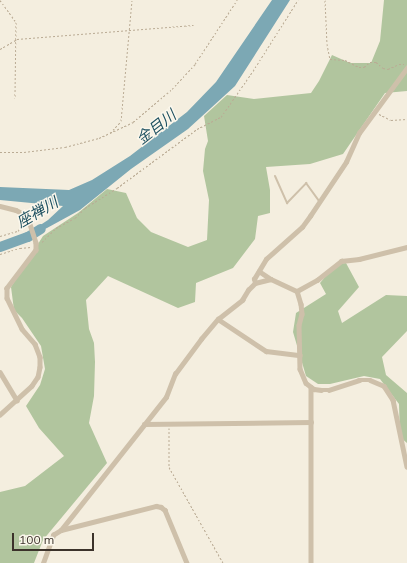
<!DOCTYPE html>
<meta charset="utf-8">
<style>
body{margin:0}
#map{position:relative;width:407px;height:563px;overflow:hidden;background:#f4eedf;font-family:Mulish,"Noto Sans JP",sans-serif}
div>[style]{position:absolute}
.green>*{inset:0;background:#b1c59e}
.water>*{inset:0;background:#7ca8b4}
.river>*{height:10px;margin:-5px;padding:0 5px;transform-origin:5px;border-radius:5px;background:#7ca8b4}
.path>*{height:1px;margin-top:-0.5px;transform-origin:0;background:repeating-linear-gradient(90deg,#baab94 0 2px,transparent 0 4px)}
.lane>*{height:2px;margin:-1px;padding:0 1px;transform-origin:1px;border-radius:1px;background:#cec0aa}
.street>*{height:4.5px;margin:-2.25px;padding:0 2.25px;transform-origin:2.25px;border-radius:2.25px;background:#cec0aa}
span{translate:-50% -50%;white-space:nowrap;text-align:center;line-height:1.15;-webkit-text-stroke:3px #fbf7ec;paint-order:stroke}
.water-label{font-size:15px;color:#1c4f5f;font-style:italic}
.scale{position:absolute;left:12px;top:533px;width:82px;height:18px;box-sizing:border-box;border:2px solid #3b322a;border-top:0;padding-left:5px;font-size:12px;line-height:14px;white-space:nowrap;color:#3b322a;-webkit-text-stroke:3px #fbf7ec;paint-order:stroke}
</style>
<div id="map">
<div class="green">
<div style="clip-path:polygon(384px 0,407px 0,407px 91px,385px 93px,343px 154px,310px 164px,266px 167px,270px 190px,270px 213px,258px 216px,255px 239px,233px 268px,196px 283px,195px 302px,178px 308px,108px 276px,86px 300px,89px 329px,94px 343px,95px 362px,94px 396px,89px 423px,107px 463px,43px 540px,34px 563px,0 563px,0 492px,25px 486px,64px 456px,39px 428px,26px 406px,40px 385px,45px 369px,41px 346px,22px 318px,14px 310px,11px 287px,43px 236px,78px 213px,107px 189px,126px 193px,137px 218px,151px 232px,188px 247px,207px 240px,209px 200px,203px 171px,205px 149px,208px 141px,204px 116px,227px 95px,254px 99px,311px 93px,319px 81px,332px 55px,350px 63px,371px 63px,380px 41px)"></div>
<div style="clip-path:polygon(346px 263px,359px 287px,338px 311px,342px 323px,386px 295px,407px 296px,407px 331px,382px 357px,386px 375px,407px 393px,407px 443px,400px 437px,399px 404px,380px 379px,364px 376px,330px 384px,318px 384px,306px 376px,293px 332px,296px 313px,326px 294px,320px 283px,336px 264px)"></div>
</div>
<div class="water">
<div style="clip-path:polygon(272px 0,290px 0,235px 86px,188px 129px,131px 169px,80px 210px,47px 228px,13px 243px,48px 220px,63px 206px,0 200px,0 187px,69px 190px,92px 180px,130px 156px,187px 112px,216px 82px)"></div>
</div>
<div class="river">
<div style="left:0;top:247px;width:30px;rotate:-20deg"></div>
<div style="left:28px;top:237px;width:15px;rotate:-32deg"></div>
</div>
<div class="path">
<div style="left:0;top:0;width:27px;rotate:54deg"></div>
<div style="left:16px;top:22px;width:76px;rotate:90.8deg"></div>
<div style="left:325px;top:0;width:44px;rotate:87.4deg"></div>
<div style="left:327px;top:44px;width:15px;rotate:79deg"></div>
<div style="left:330px;top:59px;width:15px;rotate:4deg"></div>
<div style="left:345px;top:60px;width:16px;rotate:27deg"></div>
<div style="left:359px;top:67px;width:5px"></div>
<div style="left:364px;top:67px;width:8px;rotate:-40deg"></div>
<div style="left:370px;top:62px;width:6px"></div>
<div style="left:376px;top:62px;width:9px;rotate:41deg"></div>
<div style="left:383px;top:68px;width:5px;rotate:11deg"></div>
<div style="left:388px;top:69px;width:12px;rotate:-24deg"></div>
<div style="left:399px;top:64px;width:5px"></div>
<div style="left:0;top:49px;width:20px;rotate:-30deg"></div>
<div style="left:17px;top:39px;width:177px;rotate:-4.5deg"></div>
<div style="left:379px;top:114px;width:13px;rotate:27deg"></div>
<div style="left:391px;top:120px;width:16px;rotate:-4deg"></div>
<div style="left:110px;top:133px;width:16px;rotate:-47deg"></div>
<div style="left:121px;top:121px;width:121px;rotate:-84.8deg"></div>
<div style="left:0;top:152px;width:24px"></div>
<div style="left:24px;top:152px;width:41px;rotate:-7deg"></div>
<div style="left:65px;top:147px;width:35px;rotate:-15deg"></div>
<div style="left:99px;top:138px;width:38px;rotate:-25deg"></div>
<div style="left:133px;top:122px;width:51px;rotate:-40.2deg"></div>
<div style="left:172px;top:89px;width:34px;rotate:-47deg"></div>
<div style="left:195px;top:64px;width:77px;rotate:-56.7deg"></div>
<div style="left:0;top:236px;width:19px;rotate:-16deg"></div>
<div style="left:18px;top:231px;width:11px;rotate:-56deg"></div>
<div style="left:42px;top:242px;width:20px;rotate:-45deg"></div>
<div style="left:56px;top:228px;width:21px;rotate:-28deg"></div>
<div style="left:75px;top:218px;width:14px;rotate:-45deg"></div>
<div style="left:85px;top:208px;width:38px;rotate:-32deg"></div>
<div style="left:117px;top:188px;width:99px;rotate:-36.4deg"></div>
<div style="left:197px;top:129px;width:27px;rotate:-27deg"></div>
<div style="left:221px;top:117px;width:56px;rotate:-55.2deg"></div>
<div style="left:253px;top:71px;width:84px;rotate:-57.6deg"></div>
<div style="left:0;top:254px;width:21px;rotate:-17deg"></div>
<div style="left:20px;top:248px;width:11px;rotate:-5deg"></div>
<div style="left:169px;top:428px;width:39px;rotate:90deg"></div>
<div style="left:169px;top:467px;width:110px;rotate:60.6deg"></div>
</div>
<div class="lane">
<div style="left:275px;top:176px;width:30px;rotate:66deg"></div>
<div style="left:287px;top:203px;width:28px;rotate:-46deg"></div>
<div style="left:306px;top:183px;width:22px;rotate:54deg"></div>
</div>
<div class="street">
<div style="left:0;top:206px;width:16px;rotate:14deg"></div>
<div style="left:16px;top:210px;width:7px;rotate:27deg"></div>
<div style="left:22px;top:213px;width:11px;rotate:49deg"></div>
<div style="left:29px;top:221px;width:23px;rotate:72deg"></div>
<div style="left:36px;top:243px;width:7px;rotate:90deg"></div>
<div style="left:36px;top:250px;width:48px;rotate:127.3deg"></div>
<div style="left:7px;top:288px;width:10px;rotate:90deg"></div>
<div style="left:7px;top:298px;width:34px;rotate:64deg"></div>
<div style="left:22px;top:329px;width:20px;rotate:49deg"></div>
<div style="left:35px;top:344px;width:14px;rotate:69deg"></div>
<div style="left:40px;top:357px;width:10px;rotate:90deg"></div>
<div style="left:40px;top:367px;width:10px;rotate:101deg"></div>
<div style="left:38px;top:377px;width:11px;rotate:124deg"></div>
<div style="left:32px;top:386px;width:43px;rotate:137.8deg"></div>
<div style="left:259px;top:271px;width:14px;rotate:34deg"></div>
<div style="left:255px;top:283px;width:4px;rotate:-104deg"></div>
<div style="left:254px;top:279px;width:23px;rotate:-59deg"></div>
<div style="left:266px;top:259px;width:48px;rotate:-41.6deg"></div>
<div style="left:302px;top:227px;width:14px;rotate:-54deg"></div>
<div style="left:310px;top:216px;width:65px;rotate:-56.3deg"></div>
<div style="left:346px;top:162px;width:32px;rotate:-66deg"></div>
<div style="left:359px;top:133px;width:81px;rotate:-53.6deg"></div>
<div style="left:297px;top:291px;width:23px;rotate:-29deg"></div>
<div style="left:317px;top:280px;width:31px;rotate:-38deg"></div>
<div style="left:341px;top:261px;width:18px;rotate:-6deg"></div>
<div style="left:359px;top:259px;width:49px;rotate:-14deg"></div>
<div style="left:218px;top:319px;width:58px;rotate:33.7deg"></div>
<div style="left:266px;top:351px;width:34px;rotate:7deg"></div>
<div style="left:0;top:372px;width:33px;rotate:59deg"></div>
<div style="left:311px;top:387px;width:176px;rotate:90deg"></div>
<div style="left:144px;top:424px;width:167px;rotate:-0.7deg"></div>
<div style="left:61px;top:530px;width:169px;rotate:-51.7deg"></div>
<div style="left:166px;top:397px;width:25px;rotate:-69deg"></div>
<div style="left:175px;top:374px;width:44px;rotate:-53.4deg"></div>
<div style="left:201px;top:339px;width:26px;rotate:-50deg"></div>
<div style="left:218px;top:319px;width:31px;rotate:-38deg"></div>
<div style="left:242px;top:300px;width:12px;rotate:-59deg"></div>
<div style="left:248px;top:290px;width:10px;rotate:-45deg"></div>
<div style="left:255px;top:283px;width:16px;rotate:-14deg"></div>
<div style="left:271px;top:279px;width:29px;rotate:25deg"></div>
<div style="left:297px;top:291px;width:14px;rotate:73deg"></div>
<div style="left:301px;top:304px;width:10px;rotate:84deg"></div>
<div style="left:302px;top:314px;width:11px;rotate:105deg"></div>
<div style="left:299px;top:325px;width:44px;rotate:88.7deg"></div>
<div style="left:300px;top:369px;width:15px;rotate:67deg"></div>
<div style="left:306px;top:383px;width:10px;rotate:37deg"></div>
<div style="left:314px;top:389px;width:7px;rotate:8deg"></div>
<div style="left:321px;top:390px;width:8px"></div>
<div style="left:329px;top:390px;width:32px;rotate:-18deg"></div>
<div style="left:359px;top:380px;width:11px"></div>
<div style="left:370px;top:380px;width:15px;rotate:23deg"></div>
<div style="left:384px;top:386px;width:17px;rotate:57deg"></div>
<div style="left:393px;top:400px;width:68px;rotate:78.2deg"></div>
<div style="left:43px;top:563px;width:30px;rotate:-70deg"></div>
<div style="left:53px;top:535px;width:9px;rotate:-32deg"></div>
<div style="left:61px;top:530px;width:98px;rotate:-14.2deg"></div>
<div style="left:156px;top:506px;width:5px;rotate:11deg"></div>
<div style="left:161px;top:507px;width:5px;rotate:37deg"></div>
<div style="left:165px;top:510px;width:57px;rotate:67.5deg"></div>
</div>
<div class="water-label">
<span style="left:156px;top:127px;rotate:-38deg">金目川</span>
<span style="left:37px;top:212px;rotate:-30deg">座禅川</span>
</div>
<div class="scale">100 m</div>
</div>
